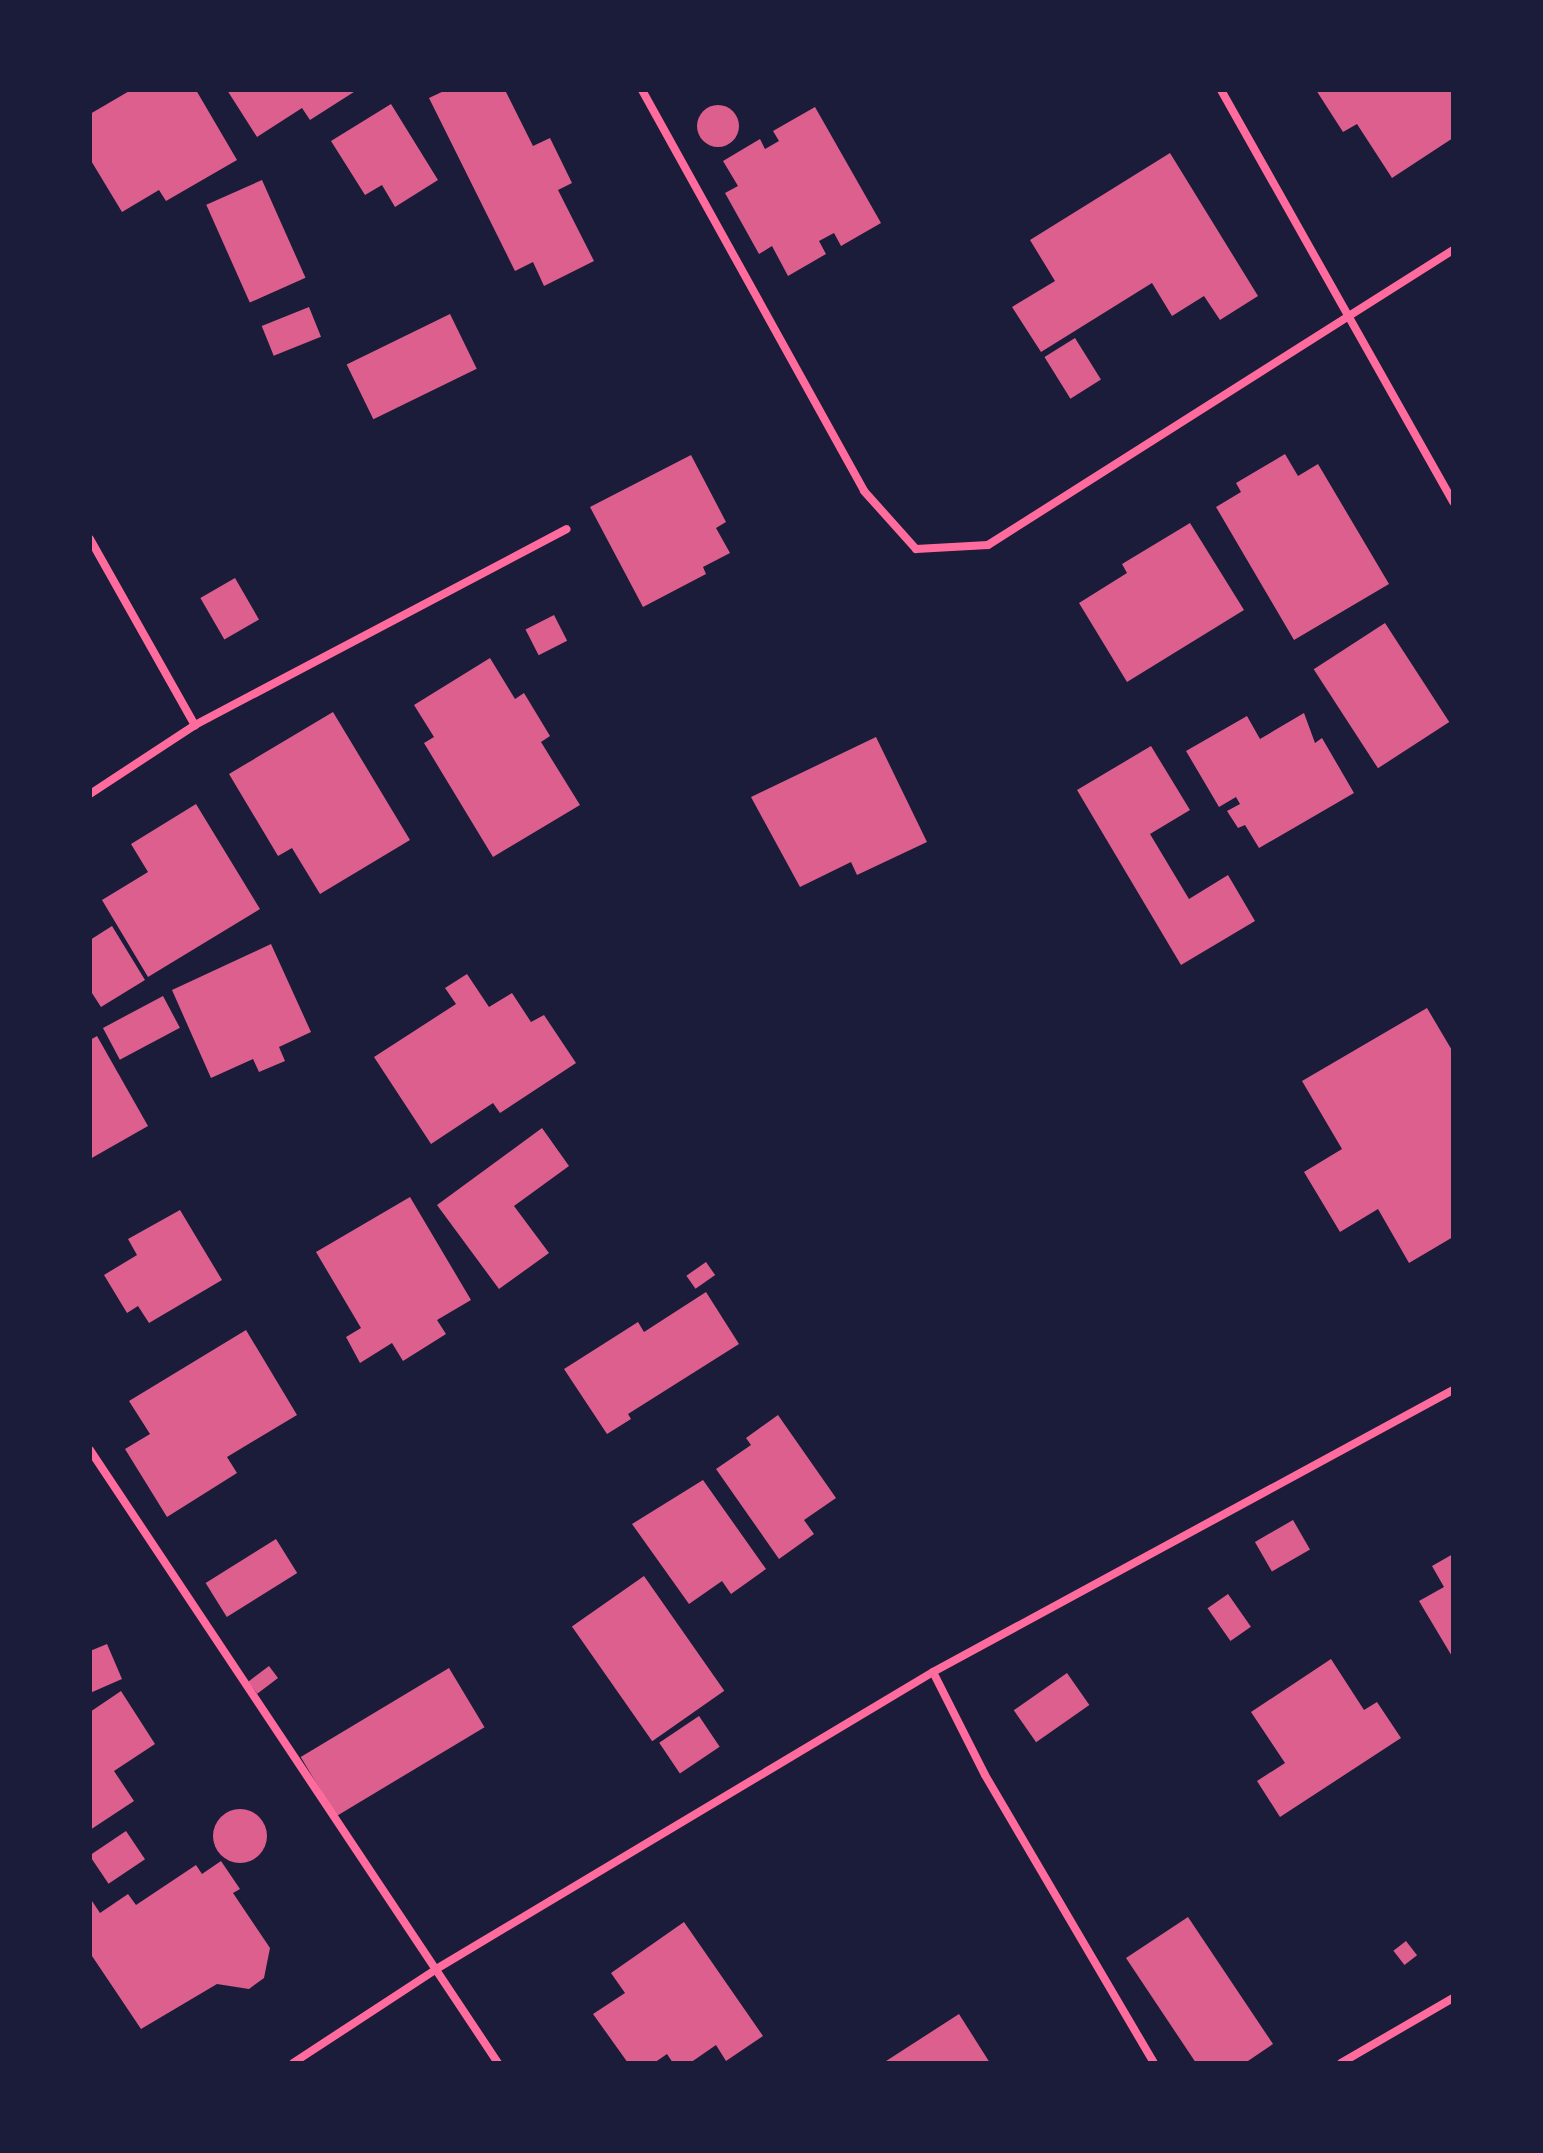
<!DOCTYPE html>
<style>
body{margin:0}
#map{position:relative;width:1543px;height:2153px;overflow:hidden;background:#1b1b3a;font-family:Bitter,serif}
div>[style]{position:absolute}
.building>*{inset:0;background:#dd5f8e;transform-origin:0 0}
.round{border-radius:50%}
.minor>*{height:8px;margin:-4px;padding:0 4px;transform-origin:4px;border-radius:4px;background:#ff6b9d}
span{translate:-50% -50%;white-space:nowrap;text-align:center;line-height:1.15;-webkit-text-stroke:8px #1b1b3a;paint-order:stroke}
.frame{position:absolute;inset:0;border:92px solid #1b1b3a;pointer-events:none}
</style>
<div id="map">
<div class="building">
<div style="clip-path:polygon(131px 90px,196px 90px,237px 160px,166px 201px,159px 190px,122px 212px,90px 159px,90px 114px)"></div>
<div style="clip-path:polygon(227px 90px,357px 90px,310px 120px,302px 108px,257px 137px)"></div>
<div style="clip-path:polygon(446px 90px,505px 90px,533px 146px,550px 138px,572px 183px,558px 190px,594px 261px,544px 286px,533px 262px,515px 271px,429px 98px)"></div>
<div style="clip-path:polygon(1316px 90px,1453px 90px,1453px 138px,1392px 178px,1357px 124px,1343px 132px)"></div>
<div style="clip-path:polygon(391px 104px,438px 180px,395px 207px,382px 185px,365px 195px,331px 141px)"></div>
<div class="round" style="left:697px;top:105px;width:42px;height:42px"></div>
<div style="clip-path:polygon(815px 107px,881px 223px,841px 246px,834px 233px,819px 241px,826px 254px,788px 276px,772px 246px,759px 254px,725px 193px,738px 186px,723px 161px,760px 139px,765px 149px,779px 141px,773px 131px)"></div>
<div style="clip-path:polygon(1170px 153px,1258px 296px,1220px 320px,1204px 296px,1172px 316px,1152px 283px,1041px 352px,1012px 307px,1055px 281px,1030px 240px)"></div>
<div style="left:262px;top:180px;width:107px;height:61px;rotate:66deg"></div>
<div style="left:309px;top:307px;width:32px;height:51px;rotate:68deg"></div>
<div style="left:450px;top:314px;width:61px;height:115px;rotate:64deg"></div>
<div style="left:1075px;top:338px;width:49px;height:36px;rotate:58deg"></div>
<div style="clip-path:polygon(1285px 454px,1298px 476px,1318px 464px,1389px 584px,1294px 640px,1216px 507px,1241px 492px,1236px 483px)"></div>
<div style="clip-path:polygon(691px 455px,726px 522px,716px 528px,730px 553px,703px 567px,706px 574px,643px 607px,590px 507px)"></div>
<div style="clip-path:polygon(1190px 523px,1244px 610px,1127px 682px,1079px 603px,1127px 573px,1122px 564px)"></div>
<div style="left:235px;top:578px;width:48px;height:40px;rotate:60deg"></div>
<div style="left:554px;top:615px;width:29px;height:32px;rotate:63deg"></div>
<div style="left:1385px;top:623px;width:118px;height:85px;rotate:57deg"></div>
<div style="clip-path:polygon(490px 658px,515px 699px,524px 693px,550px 736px,541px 742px,580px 805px,493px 857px,424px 743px,434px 737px,414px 705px)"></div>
<div style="clip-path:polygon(333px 712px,410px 840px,320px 894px,292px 848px,278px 856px,229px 774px)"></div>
<div style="clip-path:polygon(1304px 713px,1315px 743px,1322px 738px,1354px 793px,1259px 848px,1245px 825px,1238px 828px,1227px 811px,1240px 804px,1236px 797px,1219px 807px,1186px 751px,1247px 716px,1260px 739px)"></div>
<div style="clip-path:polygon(876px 737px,927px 842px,857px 875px,851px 862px,800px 887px,751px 797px)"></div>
<div style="clip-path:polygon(1151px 746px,1190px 810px,1150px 834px,1189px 899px,1228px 875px,1255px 921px,1181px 965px,1077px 790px)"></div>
<div style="clip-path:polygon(196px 804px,260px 909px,148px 977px,102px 900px,148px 872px,131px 844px)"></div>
<div style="clip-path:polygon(112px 926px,145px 980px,101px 1007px,90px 990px,90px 940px)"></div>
<div style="clip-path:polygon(271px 944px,311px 1032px,279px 1047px,285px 1061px,259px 1072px,253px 1059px,211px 1078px,172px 990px)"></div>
<div style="clip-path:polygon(467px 974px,489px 1007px,512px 993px,531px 1022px,544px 1015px,576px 1063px,500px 1113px,493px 1103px,431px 1144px,374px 1057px,456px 1004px,445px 988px)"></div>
<div style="left:163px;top:996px;width:36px;height:68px;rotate:62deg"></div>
<div style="clip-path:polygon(1427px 1008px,1453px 1052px,1453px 1237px,1409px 1263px,1378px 1209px,1340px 1232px,1304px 1172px,1342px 1149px,1302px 1081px)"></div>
<div style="clip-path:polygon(97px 1036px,148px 1126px,90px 1159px,90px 1040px)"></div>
<div style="clip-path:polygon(542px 1128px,569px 1166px,514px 1206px,549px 1253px,499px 1289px,437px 1205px)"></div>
<div style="clip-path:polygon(410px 1197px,471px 1300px,437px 1320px,446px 1334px,403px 1361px,392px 1343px,360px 1363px,346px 1337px,361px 1328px,316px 1252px)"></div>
<div style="clip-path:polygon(180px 1210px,222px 1280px,149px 1323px,138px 1306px,127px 1313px,104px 1275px,137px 1255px,128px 1239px)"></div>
<div style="left:706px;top:1262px;width:16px;height:24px;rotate:55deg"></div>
<div style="clip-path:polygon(706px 1292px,739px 1344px,628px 1414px,631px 1419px,607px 1434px,564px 1369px,638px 1322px,644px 1332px)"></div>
<div style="clip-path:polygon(246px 1330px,297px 1415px,227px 1457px,237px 1473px,167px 1517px,125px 1449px,150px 1434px,129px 1401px)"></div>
<div style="clip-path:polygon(778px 1415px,836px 1498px,804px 1520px,814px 1534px,779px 1559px,716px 1469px,751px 1445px,746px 1438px)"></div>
<div style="clip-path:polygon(703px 1480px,766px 1569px,731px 1594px,722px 1581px,689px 1604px,632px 1524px)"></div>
<div style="left:1293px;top:1520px;width:34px;height:44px;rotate:60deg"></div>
<div style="left:276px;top:1539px;width:40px;height:83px;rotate:58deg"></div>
<div style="clip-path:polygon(1453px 1554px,1453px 1658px,1419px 1601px,1444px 1587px,1432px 1566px)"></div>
<div style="left:644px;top:1576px;width:140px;height:88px;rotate:55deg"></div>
<div style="left:1228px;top:1594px;width:40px;height:25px;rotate:55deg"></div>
<div style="clip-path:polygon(107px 1644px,122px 1679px,90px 1693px,90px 1651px)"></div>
<div style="clip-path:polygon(1331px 1659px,1364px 1710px,1377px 1702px,1401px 1738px,1280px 1817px,1257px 1781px,1285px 1763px,1251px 1712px)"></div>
<div style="left:269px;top:1666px;width:15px;height:26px;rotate:53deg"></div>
<div style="left:449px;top:1668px;width:69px;height:173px;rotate:59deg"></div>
<div style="left:1067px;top:1673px;width:39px;height:65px;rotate:55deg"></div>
<div style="clip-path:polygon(121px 1691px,155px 1744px,114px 1771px,134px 1801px,90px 1830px,90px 1712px)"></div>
<div style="left:699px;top:1716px;width:37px;height:48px;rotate:56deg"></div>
<div class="round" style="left:213px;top:1809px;width:54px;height:54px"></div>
<div style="left:126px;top:1831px;width:34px;height:44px;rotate:56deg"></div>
<div style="clip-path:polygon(221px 1861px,240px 1889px,233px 1893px,270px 1948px,264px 1978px,249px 1989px,217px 1984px,141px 2029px,90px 1953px,90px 1898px,100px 1913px,128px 1894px,136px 1905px,196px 1865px,202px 1874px)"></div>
<div style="clip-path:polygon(1188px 1917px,1273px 2044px,1245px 2063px,1196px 2063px,1126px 1958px)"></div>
<div style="clip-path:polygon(684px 1922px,763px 2036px,726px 2061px,716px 2045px,690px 2063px,673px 2063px,667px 2054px,654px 2063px,628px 2063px,593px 2014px,625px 1993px,611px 1973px)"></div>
<div style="left:1406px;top:1941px;width:18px;height:16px;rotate:52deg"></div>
<div style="clip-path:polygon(959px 2014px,990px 2063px,883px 2063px)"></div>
</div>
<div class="minor">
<div style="left:642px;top:90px;width:458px;rotate:61deg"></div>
<div style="left:864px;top:491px;width:78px;rotate:48.1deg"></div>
<div style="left:916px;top:549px;width:72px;rotate:-3.2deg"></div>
<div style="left:988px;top:545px;width:551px;rotate:-32.39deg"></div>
<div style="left:1221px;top:90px;width:473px;rotate:60.6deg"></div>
<div style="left:90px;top:539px;width:214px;rotate:60.6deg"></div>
<div style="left:90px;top:794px;width:126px;rotate:-33.3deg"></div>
<div style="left:195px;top:725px;width:420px;rotate:-27.8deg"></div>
<div style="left:90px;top:1450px;width:736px;rotate:56.35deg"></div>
<div style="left:933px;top:1672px;width:115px;rotate:63.2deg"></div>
<div style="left:985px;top:1775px;width:334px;rotate:59.6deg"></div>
<div style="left:293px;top:2063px;width:173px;rotate:-33.2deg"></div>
<div style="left:438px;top:1968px;width:577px;rotate:-30.88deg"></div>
<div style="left:933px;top:1672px;width:592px;rotate:-28.47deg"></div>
<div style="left:1341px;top:2063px;width:129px;rotate:-30.1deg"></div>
</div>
<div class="frame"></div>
</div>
